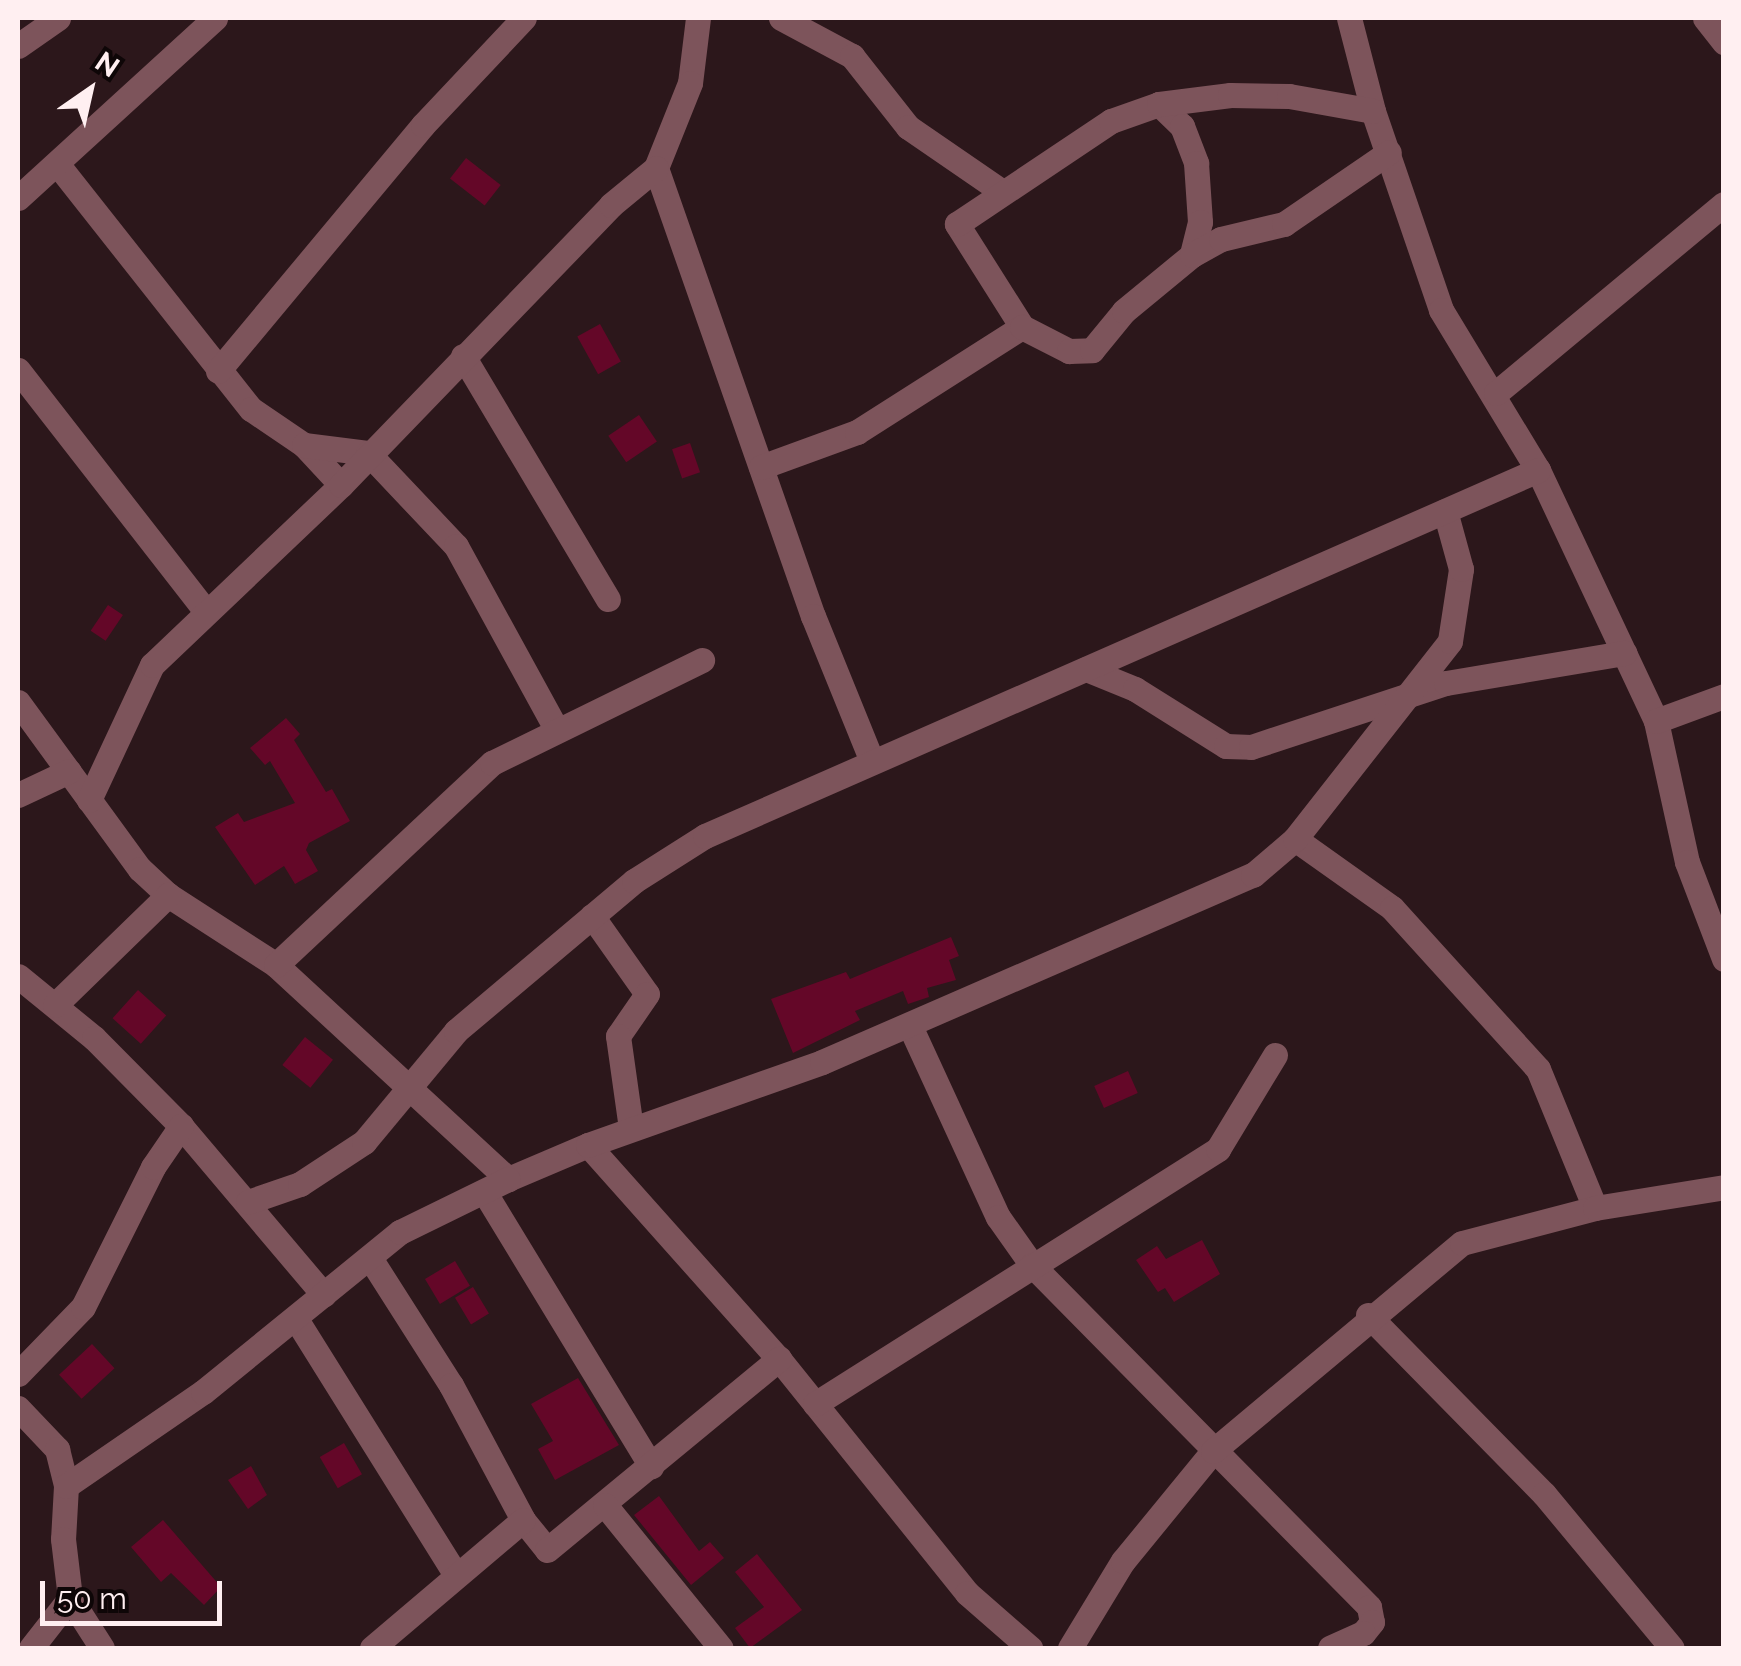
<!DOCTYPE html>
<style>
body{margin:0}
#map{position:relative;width:1741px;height:1666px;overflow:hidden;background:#2c171b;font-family:Raleway,sans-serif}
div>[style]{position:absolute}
.building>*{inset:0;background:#640728;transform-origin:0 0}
.street>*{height:25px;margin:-12.5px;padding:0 12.5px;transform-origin:12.5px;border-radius:12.5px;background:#7d545b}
span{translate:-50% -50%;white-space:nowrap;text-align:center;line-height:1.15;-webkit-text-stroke:10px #0e0607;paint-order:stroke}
.frame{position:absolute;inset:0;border:20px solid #ffeff1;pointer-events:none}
.north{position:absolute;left:40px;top:40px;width:100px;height:100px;-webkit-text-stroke:8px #0e0607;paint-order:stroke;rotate:34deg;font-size:28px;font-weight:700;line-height:40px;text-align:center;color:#ffeff1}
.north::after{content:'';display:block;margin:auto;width:35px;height:45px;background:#ffeff1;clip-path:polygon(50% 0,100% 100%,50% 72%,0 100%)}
.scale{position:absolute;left:40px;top:1581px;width:182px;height:45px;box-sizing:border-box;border:5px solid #ffeff1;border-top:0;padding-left:12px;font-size:30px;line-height:35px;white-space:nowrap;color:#ffeff1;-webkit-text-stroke:8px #0e0607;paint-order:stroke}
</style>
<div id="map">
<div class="building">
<div style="left:466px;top:158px;width:44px;height:26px;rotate:38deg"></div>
<div style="left:600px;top:324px;width:43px;height:26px;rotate:61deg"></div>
<div style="left:639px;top:415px;width:32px;height:37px;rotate:56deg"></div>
<div style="left:690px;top:443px;width:31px;height:19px;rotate:71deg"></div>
<div style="left:108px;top:605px;width:18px;height:31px;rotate:34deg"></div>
<div style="clip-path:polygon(286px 718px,300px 734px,294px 740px,326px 792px,332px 789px,350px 821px,309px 843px,306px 850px,318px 871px,295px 884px,284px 866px,255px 885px,215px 827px,238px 813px,244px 822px,295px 803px,270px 761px,265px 765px,250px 748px)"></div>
<div style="clip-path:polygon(951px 937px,959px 956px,949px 960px,956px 980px,927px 988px,929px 997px,908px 1004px,903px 991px,855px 1011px,860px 1020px,793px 1053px,771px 999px,846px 972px,850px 979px)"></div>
<div style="left:138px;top:990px;width:38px;height:38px;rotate:42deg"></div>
<div style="left:305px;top:1037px;width:36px;height:36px;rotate:39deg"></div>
<div style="left:1128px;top:1071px;width:24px;height:37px;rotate:66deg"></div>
<div style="clip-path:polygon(1202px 1240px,1220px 1274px,1174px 1302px,1165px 1288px,1158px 1292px,1136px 1260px,1157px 1246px,1166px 1259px)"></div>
<div style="left:455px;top:1261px;width:29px;height:35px;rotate:59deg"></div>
<div style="left:473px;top:1287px;width:31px;height:21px;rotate:59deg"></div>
<div style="left:92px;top:1344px;width:33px;height:45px;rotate:47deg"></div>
<div style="clip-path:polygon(578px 1378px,619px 1445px,555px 1480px,538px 1449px,553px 1441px,531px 1404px)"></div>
<div style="left:344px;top:1443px;width:36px;height:28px;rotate:60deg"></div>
<div style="clip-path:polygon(251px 1466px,267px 1495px,248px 1509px,228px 1480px)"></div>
<div style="clip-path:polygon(659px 1496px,699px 1551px,710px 1542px,724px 1558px,691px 1585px,634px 1515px)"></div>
<div style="clip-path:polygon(163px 1520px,221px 1587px,204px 1605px,171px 1573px,161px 1582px,131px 1547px)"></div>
<div style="clip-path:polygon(757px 1554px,802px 1610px,750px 1648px,735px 1628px,764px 1607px,735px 1572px)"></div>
</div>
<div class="street">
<div style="left:698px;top:18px;width:65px;rotate:97deg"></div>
<div style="left:690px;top:83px;width:92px;rotate:111.8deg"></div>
<div style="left:656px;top:168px;width:475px;rotate:70.7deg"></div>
<div style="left:813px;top:616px;width:157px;rotate:67.9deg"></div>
<div style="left:781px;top:18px;width:81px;rotate:28.2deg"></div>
<div style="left:852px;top:56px;width:90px;rotate:51.7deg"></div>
<div style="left:908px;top:127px;width:113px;rotate:34.5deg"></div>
<div style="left:1349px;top:18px;width:96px;rotate:75.5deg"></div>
<div style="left:1373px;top:111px;width:210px;rotate:71.1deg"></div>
<div style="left:1441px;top:310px;width:187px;rotate:58.8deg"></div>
<div style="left:1538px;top:470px;width:277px;rotate:64.8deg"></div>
<div style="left:1656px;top:721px;width:144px;rotate:77.6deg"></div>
<div style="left:1687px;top:862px;width:104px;rotate:69.1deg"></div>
<div style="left:1705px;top:18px;width:31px;rotate:52deg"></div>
<div style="left:18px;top:46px;width:49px;rotate:-35deg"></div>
<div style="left:1159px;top:104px;width:32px;rotate:44deg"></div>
<div style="left:1182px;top:126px;width:40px;rotate:69deg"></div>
<div style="left:1196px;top:163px;width:59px;rotate:86.1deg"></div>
<div style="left:1200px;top:222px;width:34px;rotate:104deg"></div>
<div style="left:58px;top:165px;width:311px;rotate:51.7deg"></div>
<div style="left:251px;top:409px;width:64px;rotate:34.2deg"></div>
<div style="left:304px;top:445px;width:54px;rotate:47.2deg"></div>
<div style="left:18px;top:198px;width:267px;rotate:-42.4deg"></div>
<div style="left:1022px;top:327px;width:122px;rotate:-122.3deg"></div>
<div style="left:957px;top:224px;width:185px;rotate:-33.8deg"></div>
<div style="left:1111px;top:121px;width:51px;rotate:-19.5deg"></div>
<div style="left:1159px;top:104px;width:72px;rotate:-7.2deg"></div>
<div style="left:1230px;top:95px;width:59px;rotate:1deg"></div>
<div style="left:1289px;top:96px;width:85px;rotate:10.1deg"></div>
<div style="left:463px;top:356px;width:283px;rotate:59.2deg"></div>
<div style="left:18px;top:370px;width:304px;rotate:52.1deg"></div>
<div style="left:218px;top:371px;width:320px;rotate:-50.2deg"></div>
<div style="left:423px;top:125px;width:147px;rotate:-46.7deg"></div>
<div style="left:1496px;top:393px;width:296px;rotate:-39.7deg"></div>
<div style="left:304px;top:445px;width:64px;rotate:7.1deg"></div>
<div style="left:368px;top:453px;width:128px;rotate:46.6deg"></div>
<div style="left:456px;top:546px;width:209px;rotate:61.3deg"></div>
<div style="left:761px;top:467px;width:102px;rotate:-20deg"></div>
<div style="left:857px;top:432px;width:196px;rotate:-32.5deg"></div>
<div style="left:1022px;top:327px;width:53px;rotate:27.1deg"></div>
<div style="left:1069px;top:351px;width:23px;rotate:-2deg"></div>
<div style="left:1092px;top:350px;width:50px;rotate:-50.6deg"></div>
<div style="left:1124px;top:311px;width:88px;rotate:-39.5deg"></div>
<div style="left:1192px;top:255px;width:33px;rotate:-29deg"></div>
<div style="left:1221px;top:239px;width:65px;rotate:-13.4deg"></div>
<div style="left:1284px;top:224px;width:127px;rotate:-34.4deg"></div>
<div style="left:1086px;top:669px;width:53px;rotate:22.2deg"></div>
<div style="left:1135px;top:689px;width:107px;rotate:32.1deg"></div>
<div style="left:1226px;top:746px;width:25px;rotate:2deg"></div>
<div style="left:1251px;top:747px;width:205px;rotate:-18.2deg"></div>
<div style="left:1446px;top:683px;width:181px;rotate:-9.6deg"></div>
<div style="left:18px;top:702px;width:207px;rotate:53.9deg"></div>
<div style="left:140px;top:869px;width:38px;rotate:43deg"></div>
<div style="left:168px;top:895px;width:129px;rotate:32.9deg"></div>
<div style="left:276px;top:965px;width:316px;rotate:42.7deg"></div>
<div style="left:508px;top:1179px;width:87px;rotate:-23deg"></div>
<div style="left:588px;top:1145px;width:287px;rotate:48.3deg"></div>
<div style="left:779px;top:1359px;width:300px;rotate:51.2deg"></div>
<div style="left:967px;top:1593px;width:84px;rotate:41.1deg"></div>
<div style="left:1656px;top:721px;width:72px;rotate:-20.2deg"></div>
<div style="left:18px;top:795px;width:56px;rotate:-25.2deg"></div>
<div style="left:89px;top:800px;width:149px;rotate:-65deg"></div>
<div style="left:152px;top:665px;width:261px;rotate:-43.6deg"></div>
<div style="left:341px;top:485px;width:389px;rotate:-46deg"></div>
<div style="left:611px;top:205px;width:58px;rotate:-39.4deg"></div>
<div style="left:1295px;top:839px;width:119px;rotate:35.4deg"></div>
<div style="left:1392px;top:908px;width:217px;rotate:47.8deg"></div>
<div style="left:1538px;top:1069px;width:150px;rotate:67.7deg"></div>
<div style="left:592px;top:916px;width:95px;rotate:54.8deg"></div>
<div style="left:647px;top:994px;width:51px;rotate:124.6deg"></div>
<div style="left:618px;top:1036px;width:94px;rotate:82deg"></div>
<div style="left:276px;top:965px;width:296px;rotate:-43.1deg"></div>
<div style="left:492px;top:763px;width:234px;rotate:-26.1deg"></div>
<div style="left:18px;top:976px;width:98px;rotate:39.2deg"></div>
<div style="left:94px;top:1038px;width:124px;rotate:45.3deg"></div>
<div style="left:181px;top:1126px;width:221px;rotate:49.8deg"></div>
<div style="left:55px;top:1005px;width:158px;rotate:-44.2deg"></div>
<div style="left:910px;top:1026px;width:210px;rotate:65.3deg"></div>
<div style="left:998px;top:1217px;width:59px;rotate:54.7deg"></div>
<div style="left:1032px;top:1265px;width:480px;rotate:45.4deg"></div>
<div style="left:1369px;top:1607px;width:15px;rotate:79deg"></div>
<div style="left:1372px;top:1622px;width:14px;rotate:129deg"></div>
<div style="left:1363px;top:1633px;width:36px;rotate:156deg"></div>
<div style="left:588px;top:1145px;width:248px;rotate:-19.5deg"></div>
<div style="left:822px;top:1062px;width:470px;rotate:-23.5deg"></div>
<div style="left:1253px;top:875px;width:55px;rotate:-40.6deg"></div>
<div style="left:1295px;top:839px;width:251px;rotate:-51.9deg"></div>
<div style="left:1450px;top:641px;width:73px;rotate:-81.3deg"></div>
<div style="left:1461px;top:569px;width:60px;rotate:-105.4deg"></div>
<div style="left:485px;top:1193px;width:320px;rotate:58.7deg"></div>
<div style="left:248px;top:1202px;width:55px;rotate:-19.1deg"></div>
<div style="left:300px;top:1184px;width:77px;rotate:-33.3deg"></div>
<div style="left:364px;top:1142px;width:144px;rotate:-50.3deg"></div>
<div style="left:456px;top:1031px;width:233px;rotate:-40.1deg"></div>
<div style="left:634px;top:881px;width:84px;rotate:-32.4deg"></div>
<div style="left:705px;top:836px;width:910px;rotate:-23.72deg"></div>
<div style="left:370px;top:1258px;width:151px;rotate:57.5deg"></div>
<div style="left:451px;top:1385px;width:153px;rotate:61.9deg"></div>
<div style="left:523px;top:1520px;width:38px;rotate:51deg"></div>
<div style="left:547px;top:1550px;width:301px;rotate:-39.5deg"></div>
<div style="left:1368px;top:1315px;width:251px;rotate:45.5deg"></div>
<div style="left:1544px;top:1494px;width:200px;rotate:50.3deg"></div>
<div style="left:296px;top:1319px;width:302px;rotate:58deg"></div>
<div style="left:18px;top:1374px;width:93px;rotate:-45.9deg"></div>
<div style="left:83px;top:1307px;width:157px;rotate:-63.4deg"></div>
<div style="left:153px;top:1167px;width:50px;rotate:-55.7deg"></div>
<div style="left:815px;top:1404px;width:477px;rotate:-32.3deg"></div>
<div style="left:1218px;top:1149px;width:110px;rotate:-58.8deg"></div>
<div style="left:18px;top:1408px;width:57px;rotate:46.4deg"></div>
<div style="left:57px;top:1449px;width:38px;rotate:76deg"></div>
<div style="left:66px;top:1486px;width:53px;rotate:93.2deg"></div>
<div style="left:63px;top:1539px;width:59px;rotate:83.2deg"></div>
<div style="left:70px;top:1598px;width:59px;rotate:57.4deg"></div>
<div style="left:66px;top:1486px;width:166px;rotate:-34.5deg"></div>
<div style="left:203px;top:1392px;width:254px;rotate:-39.1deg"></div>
<div style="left:400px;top:1232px;width:120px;rotate:-26.1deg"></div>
<div style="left:605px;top:1505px;width:184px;rotate:51deg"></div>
<div style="left:31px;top:1648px;width:63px;rotate:-52deg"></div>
<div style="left:372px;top:1648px;width:198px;rotate:-40.3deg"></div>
<div style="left:1070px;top:1648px;width:102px;rotate:-58.7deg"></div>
<div style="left:1123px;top:1561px;width:142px;rotate:-50.7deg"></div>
<div style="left:1213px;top:1451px;width:324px;rotate:-39.9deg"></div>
<div style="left:1462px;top:1243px;width:138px;rotate:-14.7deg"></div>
<div style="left:1595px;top:1208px;width:131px;rotate:-9.2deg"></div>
</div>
<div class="frame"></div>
<div class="north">N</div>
<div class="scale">50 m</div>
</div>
